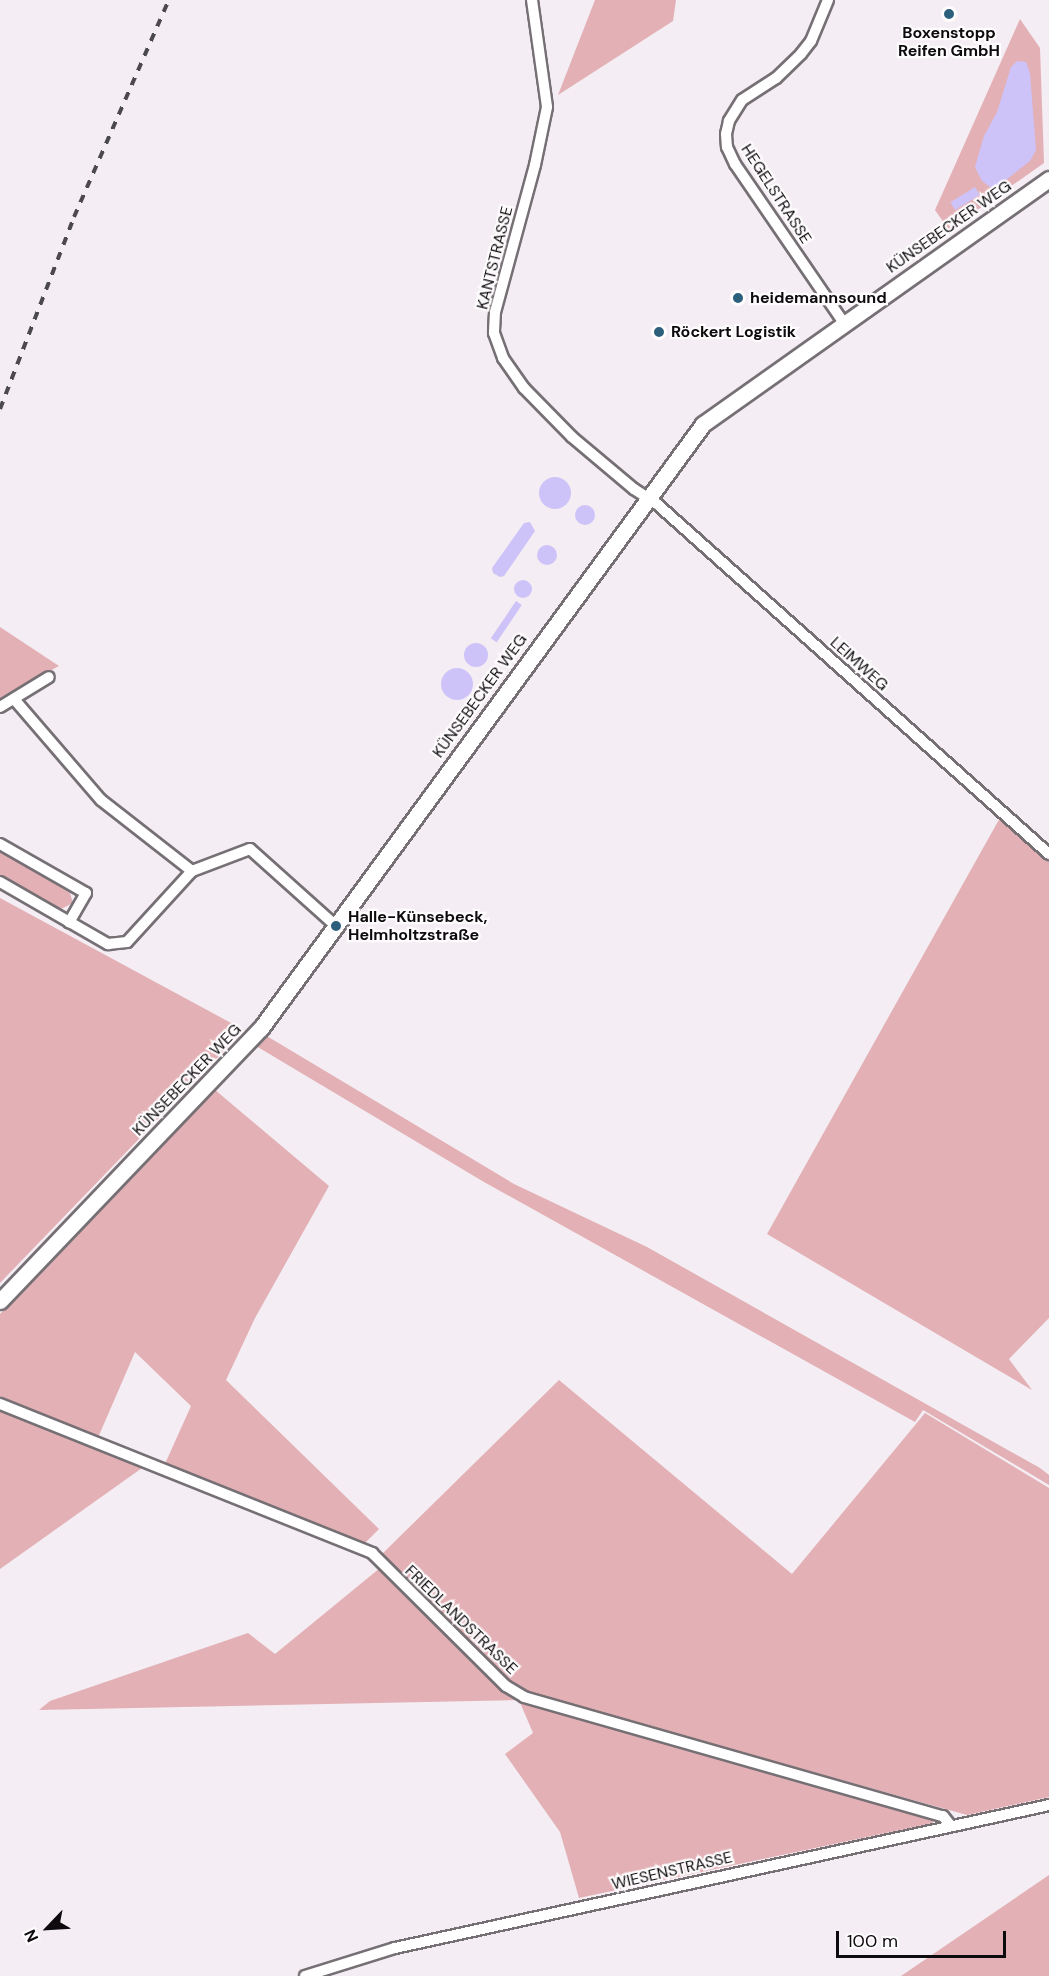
<!DOCTYPE html>
<meta charset="utf-8">
<style>
body{margin:0}
#map{position:relative;width:1049px;height:1976px;overflow:hidden;background:#f4edf3;font-family:"DM Sans",sans-serif}
div>[style]{position:absolute}
.green>*{inset:0;background:#e2b0b5}
.water>*{inset:0;background:#cec3f8;transform-origin:0 0}
.round{border-radius:50%}
.roads{filter:drop-shadow(2px 0 #767075) drop-shadow(-2px 0 #767075) drop-shadow(0 2px #767075) drop-shadow(0 -2px #767075)}
.street>*{height:10px;margin:-5px;padding:0 5px;transform-origin:5px;border-radius:5px;background:#fff}
.secondary>*{height:15px;margin:-7.5px;padding:0 7.5px;transform-origin:7.5px;border-radius:7.5px;background:#fff}
.rail>*{height:4px;margin-top:-2px;transform-origin:0;background:repeating-linear-gradient(90deg,#4c494c 0 8px,transparent 0 16px)}
.dots>*{width:16px;height:16px;translate:-50% -50%;box-sizing:border-box;border:3px solid #fffcfe;border-radius:50%}
span{translate:-50% -50%;white-space:nowrap;text-align:center;line-height:1.15;-webkit-text-stroke:4.5px #fffcfe;paint-order:stroke}
.poi-label{font-size:16px;color:#0d0b0d;font-weight:700}
.left{translate:0 -50%;text-align:left}
.street-label{font-size:16px;color:#0d0b0d}
.north{position:absolute;left:18px;top:1898px;width:60px;height:60px;-webkit-text-stroke:4px #fffcfe;paint-order:stroke;rotate:245deg;font-size:16px;font-weight:700;line-height:24px;text-align:center;color:#0d0b0d}
.north::after{content:'';display:block;margin:auto;width:21px;height:27px;background:#0d0b0d;clip-path:polygon(50% 0,100% 100%,50% 72%,0 100%)}
.scale{position:absolute;left:836px;top:1931px;width:170px;height:27px;box-sizing:border-box;border:3px solid #0d0b0d;border-top:0;padding-left:8px;font-size:18px;line-height:21px;white-space:nowrap;color:#0d0b0d;-webkit-text-stroke:4px #fffcfe;paint-order:stroke}
</style>
<div id="map">
<div class="green">
<div style="clip-path:polygon(595px 0,676px 0,673px 21px,558px 95px)"></div>
<div style="clip-path:polygon(1020px 19px,1040px 48px,1044px 163px,949px 230px,935px 210px)"></div>
<div style="clip-path:polygon(0 627px,59px 666px,0 698px)"></div>
<div style="clip-path:polygon(1001px 816px,1049px 859px,1049px 1318px,1009px 1359px,1032px 1390px,767px 1234px)"></div>
<div style="clip-path:polygon(0 851px,70px 893px,73px 903px,59px 910px,0 878px)"></div>
<div style="clip-path:polygon(0 898px,244px 1030px,0 1283px)"></div>
<div style="clip-path:polygon(265px 1035px,514px 1184px,647px 1247px,1040px 1468px,1049px 1475px,1049px 1485px,923px 1410px,915px 1422px,484px 1182px,256px 1046px)"></div>
<div style="clip-path:polygon(214px 1089px,329px 1186px,255px 1318px,226px 1380px,379px 1529px,365px 1543px,319px 1530px,164px 1466px,191px 1406px,135px 1352px,97px 1440px,0 1400px,0 1314px)"></div>
<div style="clip-path:polygon(559px 1380px,792px 1574px,925px 1413px,1049px 1488px,1049px 1797px,967px 1815px,536px 1695px,514px 1685px,380px 1556px)"></div>
<div style="clip-path:polygon(0 1410px,142px 1468px,0 1569px)"></div>
<div style="clip-path:polygon(380px 1568px,502px 1690px,519px 1700px,933px 1817px,933px 1823px,579px 1898px,560px 1832px,505px 1754px,533px 1733px,519px 1700px,39px 1710px,50px 1701px,248px 1633px,275px 1654px)"></div>
<div style="clip-path:polygon(1049px 1875px,1049px 1976px,901px 1976px)"></div>
</div>
<div class="water">
<div style="clip-path:polygon(1017px 61px,1026px 62px,1030px 73px,1036px 150px,1030px 161px,998px 186px,990px 187px,982px 181px,975px 167px,984px 136px,997px 112px,1011px 67px)"></div>
<div style="left:975px;top:187px;width:9px;height:29px;rotate:58deg"></div>
<div class="round" style="left:539px;top:477px;width:32px;height:32px"></div>
<div class="round" style="left:575px;top:505px;width:20px;height:20px"></div>
<div style="clip-path:polygon(530px 522px,535px 531px,504px 576px,500px 577px,493px 573px,492px 568px,524px 523px)"></div>
<div class="round" style="left:537px;top:545px;width:20px;height:20px"></div>
<div class="round" style="left:514px;top:580px;width:18px;height:18px"></div>
<div style="left:516px;top:601px;width:7px;height:45px;rotate:34deg"></div>
<div class="round" style="left:464px;top:643px;width:24px;height:24px"></div>
<div class="round" style="left:441px;top:668px;width:32px;height:32px"></div>
</div>
<div class="roads">
<div class="street">
<div style="left:532px;top:0;width:108px;rotate:82deg"></div>
<div style="left:547px;top:107px;width:59px;rotate:101.7deg"></div>
<div style="left:535px;top:165px;width:152px;rotate:105.2deg"></div>
<div style="left:495px;top:312px;width:21px;rotate:93deg"></div>
<div style="left:494px;top:333px;width:27px;rotate:70deg"></div>
<div style="left:503px;top:358px;width:37px;rotate:55deg"></div>
<div style="left:524px;top:388px;width:69px;rotate:45.6deg"></div>
<div style="left:572px;top:437px;width:81px;rotate:40deg"></div>
<div style="left:634px;top:489px;width:27px;rotate:33deg"></div>
<div style="left:657px;top:504px;width:526px;rotate:41.76deg"></div>
<div style="left:828px;top:0;width:44px;rotate:112.5deg"></div>
<div style="left:811px;top:41px;width:16px;rotate:128deg"></div>
<div style="left:801px;top:54px;width:35px;rotate:136deg"></div>
<div style="left:776px;top:78px;width:40px;rotate:147.1deg"></div>
<div style="left:742px;top:100px;width:25px;rotate:122deg"></div>
<div style="left:729px;top:121px;width:13px;rotate:103deg"></div>
<div style="left:726px;top:134px;width:13px;rotate:86deg"></div>
<div style="left:727px;top:147px;width:19px;rotate:65deg"></div>
<div style="left:735px;top:164px;width:193px;rotate:55.6deg"></div>
<div style="left:14px;top:699px;width:133px;rotate:49.3deg"></div>
<div style="left:101px;top:800px;width:115px;rotate:38deg"></div>
<div style="left:192px;top:871px;width:62px;rotate:-20.8deg"></div>
<div style="left:250px;top:849px;width:115px;rotate:41.8deg"></div>
<div style="left:0;top:707px;width:57px;rotate:-31.5deg"></div>
<div style="left:0;top:844px;width:99px;rotate:29.7deg"></div>
<div style="left:86px;top:893px;width:34px;rotate:120deg"></div>
<div style="left:0;top:882px;width:125px;rotate:29.9deg"></div>
<div style="left:108px;top:944px;width:19px;rotate:-6deg"></div>
<div style="left:127px;top:942px;width:96px;rotate:-47.5deg"></div>
<div style="left:0;top:1404px;width:401px;rotate:21.8deg"></div>
<div style="left:372px;top:1553px;width:189px;rotate:44.8deg"></div>
<div style="left:506px;top:1686px;width:21px;rotate:31deg"></div>
<div style="left:524px;top:1697px;width:436px;rotate:15.9deg"></div>
<div style="left:943px;top:1816px;width:13px;rotate:51deg"></div>
<div style="left:305px;top:1976px;width:94px;rotate:-17.3deg"></div>
<div style="left:395px;top:1948px;width:669px;rotate:-12.33deg"></div>
</div>
<div class="secondary">
<div style="left:0;top:1301px;width:378px;rotate:-46.3deg"></div>
<div style="left:261px;top:1028px;width:748px;rotate:-53.8deg"></div>
<div style="left:703px;top:424px;width:424px;rotate:-35.3deg"></div>
</div>
</div>
<div class="rail">
<div style="left:0;top:409px;width:206px;rotate:-68.9deg"></div>
<div style="left:74px;top:217px;width:237px;rotate:-66.4deg"></div>
</div>
<div class="dots">
<div style="left:949px;top:14px;background:#2c5f7c"></div>
<div style="left:738px;top:298px;background:#2c5f7c"></div>
<div style="left:659px;top:332px;background:#2c5f7c"></div>
<div style="left:336px;top:926px;background:#2c5f7c"></div>
</div>
<div class="poi-label">
<span style="left:949px;top:42px">Boxenstopp<br>Reifen GmbH</span>
<span class="left" style="left:750px;top:298px">heidemannsound</span>
<span class="left" style="left:671px;top:332px">Röckert Logistik</span>
<span class="left" style="left:348px;top:926px">Halle-Künsebeck,<br>Helmholtzstraße</span>
</div>
<div class="street-label">
<span style="left:776px;top:194px;rotate:57deg">HEGELSTRASSE</span>
<span style="left:949px;top:227px;rotate:-35deg">KÜNSEBECKER WEG</span>
<span style="left:495px;top:258px;rotate:-76deg">KANTSTRASSE</span>
<span style="left:859px;top:664px;rotate:42deg">LEIMWEG</span>
<span style="left:480px;top:696px;rotate:-54deg">KÜNSEBECKER WEG</span>
<span style="left:187px;top:1080px;rotate:-46deg">KÜNSEBECKER WEG</span>
<span style="left:461px;top:1620px;rotate:44deg">FRIEDLANDSTRASSE</span>
<span style="left:672px;top:1871px;rotate:-13deg">WIESENSTRASSE</span>
</div>
<div class="north">N</div>
<div class="scale">100 m</div>
</div>
